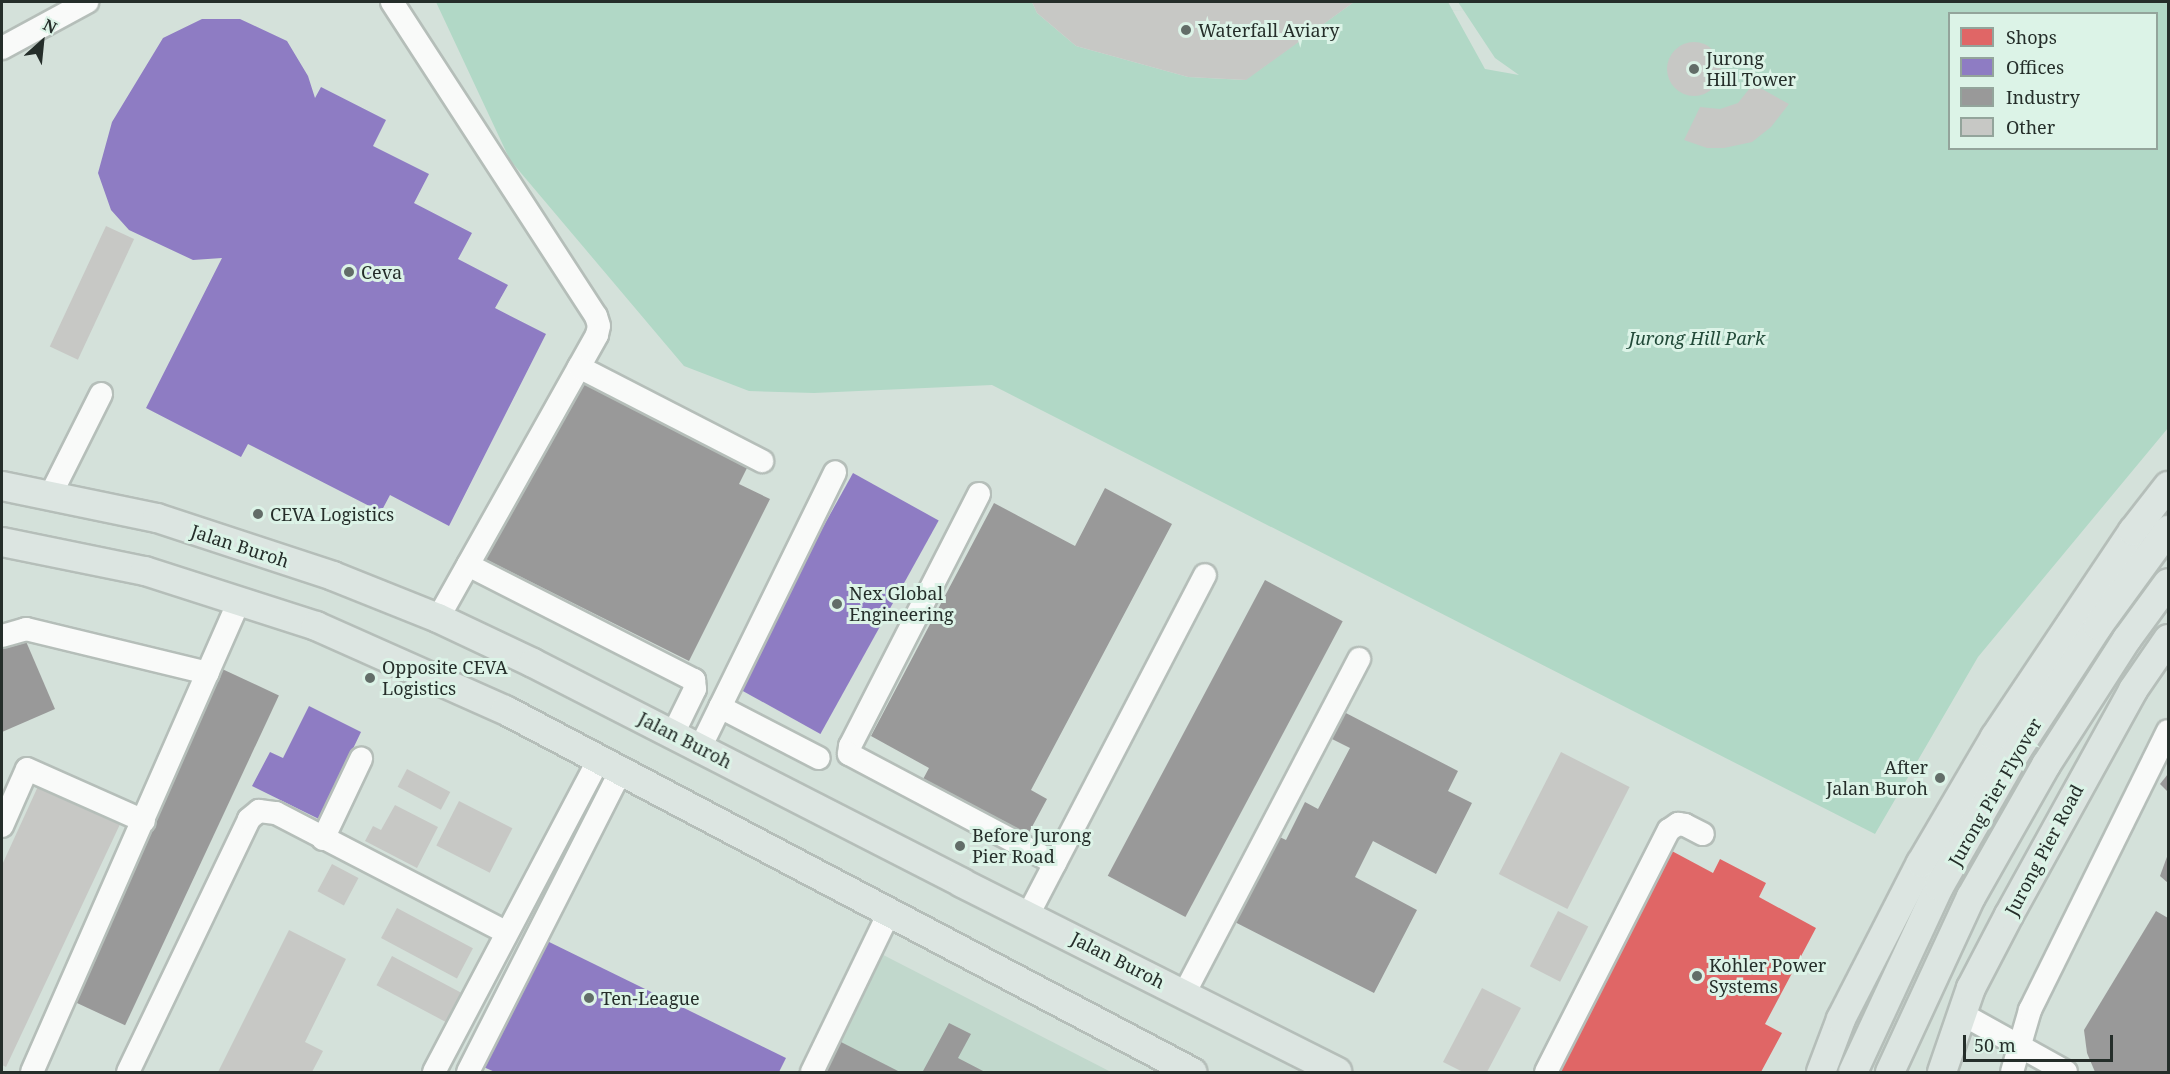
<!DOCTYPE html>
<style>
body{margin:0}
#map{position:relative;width:2170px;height:1074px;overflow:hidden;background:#d4e1da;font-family:"Noto Serif",serif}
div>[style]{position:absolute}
.built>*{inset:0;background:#c1d8cc}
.green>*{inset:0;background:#b1d8c6}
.shops>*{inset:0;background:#e06666}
.offices>*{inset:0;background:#8e7cc3;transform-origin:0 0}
.industry>*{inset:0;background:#999;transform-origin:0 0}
.building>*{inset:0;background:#c7c8c5;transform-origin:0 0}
.round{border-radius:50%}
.roads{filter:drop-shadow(2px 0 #b5beb9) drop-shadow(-2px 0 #b5beb9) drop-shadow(0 2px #b5beb9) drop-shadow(0 -2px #b5beb9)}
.minor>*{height:22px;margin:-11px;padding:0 11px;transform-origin:11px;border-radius:11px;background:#f9faf9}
.major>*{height:28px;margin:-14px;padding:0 14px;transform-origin:14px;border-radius:14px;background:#dce5e1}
.dots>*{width:16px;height:16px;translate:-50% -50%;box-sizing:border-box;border:3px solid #dcf3e7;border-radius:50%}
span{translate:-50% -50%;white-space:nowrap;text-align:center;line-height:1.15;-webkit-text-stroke:6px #dcf3e7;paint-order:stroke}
.poi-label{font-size:18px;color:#252e2a}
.left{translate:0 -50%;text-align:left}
.right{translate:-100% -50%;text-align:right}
.park-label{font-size:18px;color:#224a39;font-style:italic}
.street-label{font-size:18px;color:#252e2a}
.frame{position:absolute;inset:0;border:3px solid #252e2a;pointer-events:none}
.legend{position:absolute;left:1948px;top:12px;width:210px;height:138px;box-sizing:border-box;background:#dcf3e7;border:2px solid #93a49b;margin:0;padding:8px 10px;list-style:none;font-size:18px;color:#252e2a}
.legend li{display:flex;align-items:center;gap:12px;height:30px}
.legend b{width:30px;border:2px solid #93a49b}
.north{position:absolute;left:12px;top:12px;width:60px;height:60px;-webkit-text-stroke:4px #dcf3e7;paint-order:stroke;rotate:27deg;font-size:16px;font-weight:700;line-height:24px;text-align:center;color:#252e2a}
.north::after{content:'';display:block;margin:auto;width:21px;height:27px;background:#252e2a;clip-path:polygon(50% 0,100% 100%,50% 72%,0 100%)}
.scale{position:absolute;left:1963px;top:1035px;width:150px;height:27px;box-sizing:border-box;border:3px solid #252e2a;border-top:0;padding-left:8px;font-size:18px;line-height:21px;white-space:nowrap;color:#252e2a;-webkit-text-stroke:4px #dcf3e7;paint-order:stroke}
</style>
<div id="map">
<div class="built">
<div style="clip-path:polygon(860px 943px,1111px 1072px,798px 1072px)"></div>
</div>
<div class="green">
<div style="clip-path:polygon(evenodd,436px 2px,1032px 2px,1037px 13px,1076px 46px,1188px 77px,1245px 80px,1354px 2px,1448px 2px,1485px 69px,1519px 75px,1495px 58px,1458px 2px,2168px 2px,2168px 428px,1978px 657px,1875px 834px,992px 385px,814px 393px,749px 391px,684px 366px,510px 160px,436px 2px,1950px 14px,2156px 14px,2156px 148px,1950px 148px,1950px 14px)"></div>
</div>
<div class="shops">
<div style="clip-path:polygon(1670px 850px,1713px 873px,1720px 859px,1766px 883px,1759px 897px,1816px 928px,1765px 1024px,1782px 1033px,1761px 1072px,1552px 1072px)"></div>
</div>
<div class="offices">
<div style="clip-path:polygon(202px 19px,240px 19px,287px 41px,308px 76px,315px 98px,321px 87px,386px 120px,373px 146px,429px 174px,414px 203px,472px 233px,458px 259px,508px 285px,495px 308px,546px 334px,449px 526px,390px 495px,381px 512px,248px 444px,241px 457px,146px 408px,222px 258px,193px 260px,129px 230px,111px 210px,98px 173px,112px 122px,163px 38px)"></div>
<div style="left:853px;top:473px;width:98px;height:244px;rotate:29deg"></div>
<div style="clip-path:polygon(309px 706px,361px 732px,337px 782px,345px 786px,327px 823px,252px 786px,270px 752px,283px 758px)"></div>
<div style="clip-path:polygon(543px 939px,786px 1058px,779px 1072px,495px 1072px,481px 1066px)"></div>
</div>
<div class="industry">
<div style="clip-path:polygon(577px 375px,750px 462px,739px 484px,770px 499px,689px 661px,485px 559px)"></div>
<div style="clip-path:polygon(1105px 488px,1172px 524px,1031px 790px,1047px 799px,1026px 838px,921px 783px,929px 768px,871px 736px,994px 503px,1075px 546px)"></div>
<div style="left:1265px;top:580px;width:88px;height:335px;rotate:28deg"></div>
<div style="clip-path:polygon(25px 639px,55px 709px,2px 732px,2px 649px)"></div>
<div style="left:220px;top:668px;width:65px;height:364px;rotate:25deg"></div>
<div style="clip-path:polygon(1342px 711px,1458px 771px,1448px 791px,1472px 803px,1436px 874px,1373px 841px,1355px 877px,1417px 910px,1374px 993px,1225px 917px,1269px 832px,1286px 840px,1305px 802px,1318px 809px,1350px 748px,1328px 737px)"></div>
<div style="clip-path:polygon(2168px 774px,2168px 792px,2160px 784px)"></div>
<div style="clip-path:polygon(2168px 854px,2168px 883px,2160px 876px)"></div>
<div style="clip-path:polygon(2156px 911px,2168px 918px,2168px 1072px,2095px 1072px,2087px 1053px,2084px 1030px)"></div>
<div style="clip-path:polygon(949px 1023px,971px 1034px,958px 1058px,985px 1072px,923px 1071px)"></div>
<div style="clip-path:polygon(841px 1042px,900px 1072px,825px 1072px)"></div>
</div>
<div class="building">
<div style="clip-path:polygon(1032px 2px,1354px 2px,1246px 80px,1188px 77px,1076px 46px,1037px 13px)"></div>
<div class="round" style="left:1667px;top:42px;width:54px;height:54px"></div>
<div style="clip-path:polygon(1753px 84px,1789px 104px,1771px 127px,1752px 142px,1724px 148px,1707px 148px,1684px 140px,1700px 107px,1720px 109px,1738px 103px)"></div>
<div style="left:106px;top:226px;width:31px;height:133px;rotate:25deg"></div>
<div style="left:1561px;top:752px;width:77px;height:137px;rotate:27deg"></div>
<div style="left:407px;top:769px;width:49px;height:20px;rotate:28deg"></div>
<div style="clip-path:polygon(40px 782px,122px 820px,6px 1067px,2px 1065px,2px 865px)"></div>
<div style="left:459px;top:801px;width:60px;height:50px;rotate:27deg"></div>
<div style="clip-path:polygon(395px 805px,438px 827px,417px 868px,365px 841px,373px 826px,381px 830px)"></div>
<div style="left:332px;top:864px;width:30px;height:31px;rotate:28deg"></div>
<div style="left:397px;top:908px;width:86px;height:34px;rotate:28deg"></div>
<div style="left:1558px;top:911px;width:34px;height:62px;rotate:27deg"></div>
<div style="clip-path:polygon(289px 930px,346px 959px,305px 1042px,323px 1051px,312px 1072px,218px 1072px)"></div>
<div style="left:392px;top:956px;width:80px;height:33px;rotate:28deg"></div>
<div style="clip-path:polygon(1482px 988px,1521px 1008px,1487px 1072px,1463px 1072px,1443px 1062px)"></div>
</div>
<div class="roads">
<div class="minor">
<div style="left:392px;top:2px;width:374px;rotate:57deg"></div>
<div style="left:596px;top:316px;width:10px;rotate:73deg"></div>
<div style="left:599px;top:326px;width:9px;rotate:103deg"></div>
<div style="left:597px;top:335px;width:325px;rotate:119.3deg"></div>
<div style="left:2px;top:48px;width:97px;rotate:-28.4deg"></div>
<div style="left:579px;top:367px;width:206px;rotate:27.2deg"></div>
<div style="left:979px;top:494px;width:283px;rotate:117.1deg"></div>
<div style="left:850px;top:746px;width:8px;rotate:97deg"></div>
<div style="left:849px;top:754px;width:233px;rotate:27.9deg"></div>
<div style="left:50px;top:496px;width:114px;rotate:-63.4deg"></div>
<div style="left:468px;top:565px;width:254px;rotate:27deg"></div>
<div style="left:694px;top:680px;width:9px;rotate:84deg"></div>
<div style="left:695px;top:689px;width:50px;rotate:116.1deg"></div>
<div style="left:2px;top:636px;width:25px;rotate:-16deg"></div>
<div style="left:26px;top:629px;width:187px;rotate:13.6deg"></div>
<div style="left:720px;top:707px;width:111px;rotate:27.3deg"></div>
<div style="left:700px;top:748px;width:307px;rotate:-63.9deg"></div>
<div style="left:2px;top:826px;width:62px;rotate:-66.3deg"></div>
<div style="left:27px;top:769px;width:128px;rotate:24deg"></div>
<div style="left:323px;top:839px;width:89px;rotate:-64.6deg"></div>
<div style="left:1028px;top:915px;width:383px;rotate:-62.5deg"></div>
<div style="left:1184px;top:994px;width:378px;rotate:-62.4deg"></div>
<div style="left:1962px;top:1014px;width:119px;rotate:29.1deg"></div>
<div style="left:32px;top:1072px;width:514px;rotate:-66.27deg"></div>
<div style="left:128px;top:1072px;width:280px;rotate:-64.4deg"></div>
<div style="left:249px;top:819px;width:13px;rotate:-39deg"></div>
<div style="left:259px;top:811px;width:17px;rotate:7deg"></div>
<div style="left:276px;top:813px;width:259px;rotate:27.4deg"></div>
<div style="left:434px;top:1072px;width:354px;rotate:-62.2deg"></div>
<div style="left:468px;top:1072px;width:338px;rotate:-63.1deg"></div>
<div style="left:812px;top:1072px;width:179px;rotate:-64.2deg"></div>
<div style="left:1546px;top:1072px;width:271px;rotate:-63.1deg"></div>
<div style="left:1669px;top:830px;width:11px;rotate:-34deg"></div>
<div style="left:1678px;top:824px;width:7px;rotate:8deg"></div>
<div style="left:1685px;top:825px;width:20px;rotate:27deg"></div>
<div style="left:2012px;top:1072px;width:65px;rotate:-73.8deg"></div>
<div style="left:2030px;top:1010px;width:311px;rotate:-63.7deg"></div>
</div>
<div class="major">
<div style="left:2px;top:486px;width:158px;rotate:11.7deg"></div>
<div style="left:157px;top:518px;width:185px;rotate:18.2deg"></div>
<div style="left:333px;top:576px;width:113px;rotate:21.8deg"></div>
<div style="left:438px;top:618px;width:105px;rotate:25.3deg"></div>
<div style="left:533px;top:663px;width:482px;rotate:27.1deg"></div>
<div style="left:962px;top:883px;width:420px;rotate:26.7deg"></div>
<div style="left:2px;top:542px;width:146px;rotate:11.5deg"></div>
<div style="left:145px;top:571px;width:180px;rotate:17.8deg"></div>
<div style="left:316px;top:626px;width:207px;rotate:24deg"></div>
<div style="left:505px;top:710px;width:777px;rotate:27.79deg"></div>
<div style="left:1821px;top:1072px;width:57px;rotate:-69.3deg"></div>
<div style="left:1841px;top:1019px;width:175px;rotate:-62.9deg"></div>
<div style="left:1921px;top:863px;width:146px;rotate:-59.6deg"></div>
<div style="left:1995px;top:737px;width:248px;rotate:-56.2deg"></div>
<div style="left:2133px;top:531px;width:57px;rotate:-52.1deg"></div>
<div style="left:1853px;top:1072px;width:204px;rotate:-65.1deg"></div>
<div style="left:1939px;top:887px;width:155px;rotate:-60.3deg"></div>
<div style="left:2016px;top:752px;width:150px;rotate:-56.9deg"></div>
<div style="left:2098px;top:626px;width:119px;rotate:-53.9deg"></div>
<div style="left:1890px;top:1072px;width:193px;rotate:-65.2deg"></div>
<div style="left:1971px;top:897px;width:152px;rotate:-60.4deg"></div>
<div style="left:2046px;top:765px;width:150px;rotate:-57.3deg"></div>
<div style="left:2127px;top:639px;width:69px;rotate:-53.8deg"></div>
<div style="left:1942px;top:1072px;width:89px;rotate:-71deg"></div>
<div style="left:1971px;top:988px;width:82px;rotate:-62.5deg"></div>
<div style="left:2009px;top:915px;width:257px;rotate:-61.1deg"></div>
<div style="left:2133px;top:690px;width:62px;rotate:-55.5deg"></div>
</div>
</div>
<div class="dots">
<div style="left:1186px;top:30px;background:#626d68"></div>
<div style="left:1694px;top:69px;background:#626d68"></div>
<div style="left:349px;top:272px;background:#626d68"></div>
<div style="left:258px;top:514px;background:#626d68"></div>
<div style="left:837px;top:604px;background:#626d68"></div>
<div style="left:370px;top:678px;background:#626d68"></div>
<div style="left:1940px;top:778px;background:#626d68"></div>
<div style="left:960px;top:846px;background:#626d68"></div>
<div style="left:1697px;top:976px;background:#626d68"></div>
<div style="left:589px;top:998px;background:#626d68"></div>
</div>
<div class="poi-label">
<span class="left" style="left:1198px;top:30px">Waterfall Aviary</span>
<span class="left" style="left:1706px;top:69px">Jurong<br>Hill Tower</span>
<span class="left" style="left:361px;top:272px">Ceva</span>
<span class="left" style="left:270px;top:514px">CEVA Logistics</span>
<span class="left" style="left:849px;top:604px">Nex Global<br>Engineering</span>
<span class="left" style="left:382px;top:678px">Opposite CEVA<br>Logistics</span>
<span class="right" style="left:1928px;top:778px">After<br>Jalan Buroh</span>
<span class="left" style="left:972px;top:846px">Before Jurong<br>Pier Road</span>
<span class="left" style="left:1709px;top:976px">Kohler Power<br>Systems</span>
<span class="left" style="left:601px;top:998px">Ten-League</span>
</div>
<div class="park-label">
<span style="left:1697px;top:338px">Jurong Hill Park</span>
</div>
<div class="street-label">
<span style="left:240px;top:546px;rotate:18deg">Jalan Buroh</span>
<span style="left:685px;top:740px;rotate:27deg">Jalan Buroh</span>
<span style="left:1995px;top:792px;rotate:-60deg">Jurong Pier Flyover</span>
<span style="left:2044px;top:850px;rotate:-62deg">Jurong Pier Road</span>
<span style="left:1118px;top:960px;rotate:27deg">Jalan Buroh</span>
</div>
<div class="frame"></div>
<ul class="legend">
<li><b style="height:16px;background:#e06666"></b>Shops</li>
<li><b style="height:16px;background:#8e7cc3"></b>Offices</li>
<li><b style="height:16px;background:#999"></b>Industry</li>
<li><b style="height:16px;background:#c7c8c5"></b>Other</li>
</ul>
<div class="north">N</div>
<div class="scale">50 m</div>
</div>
